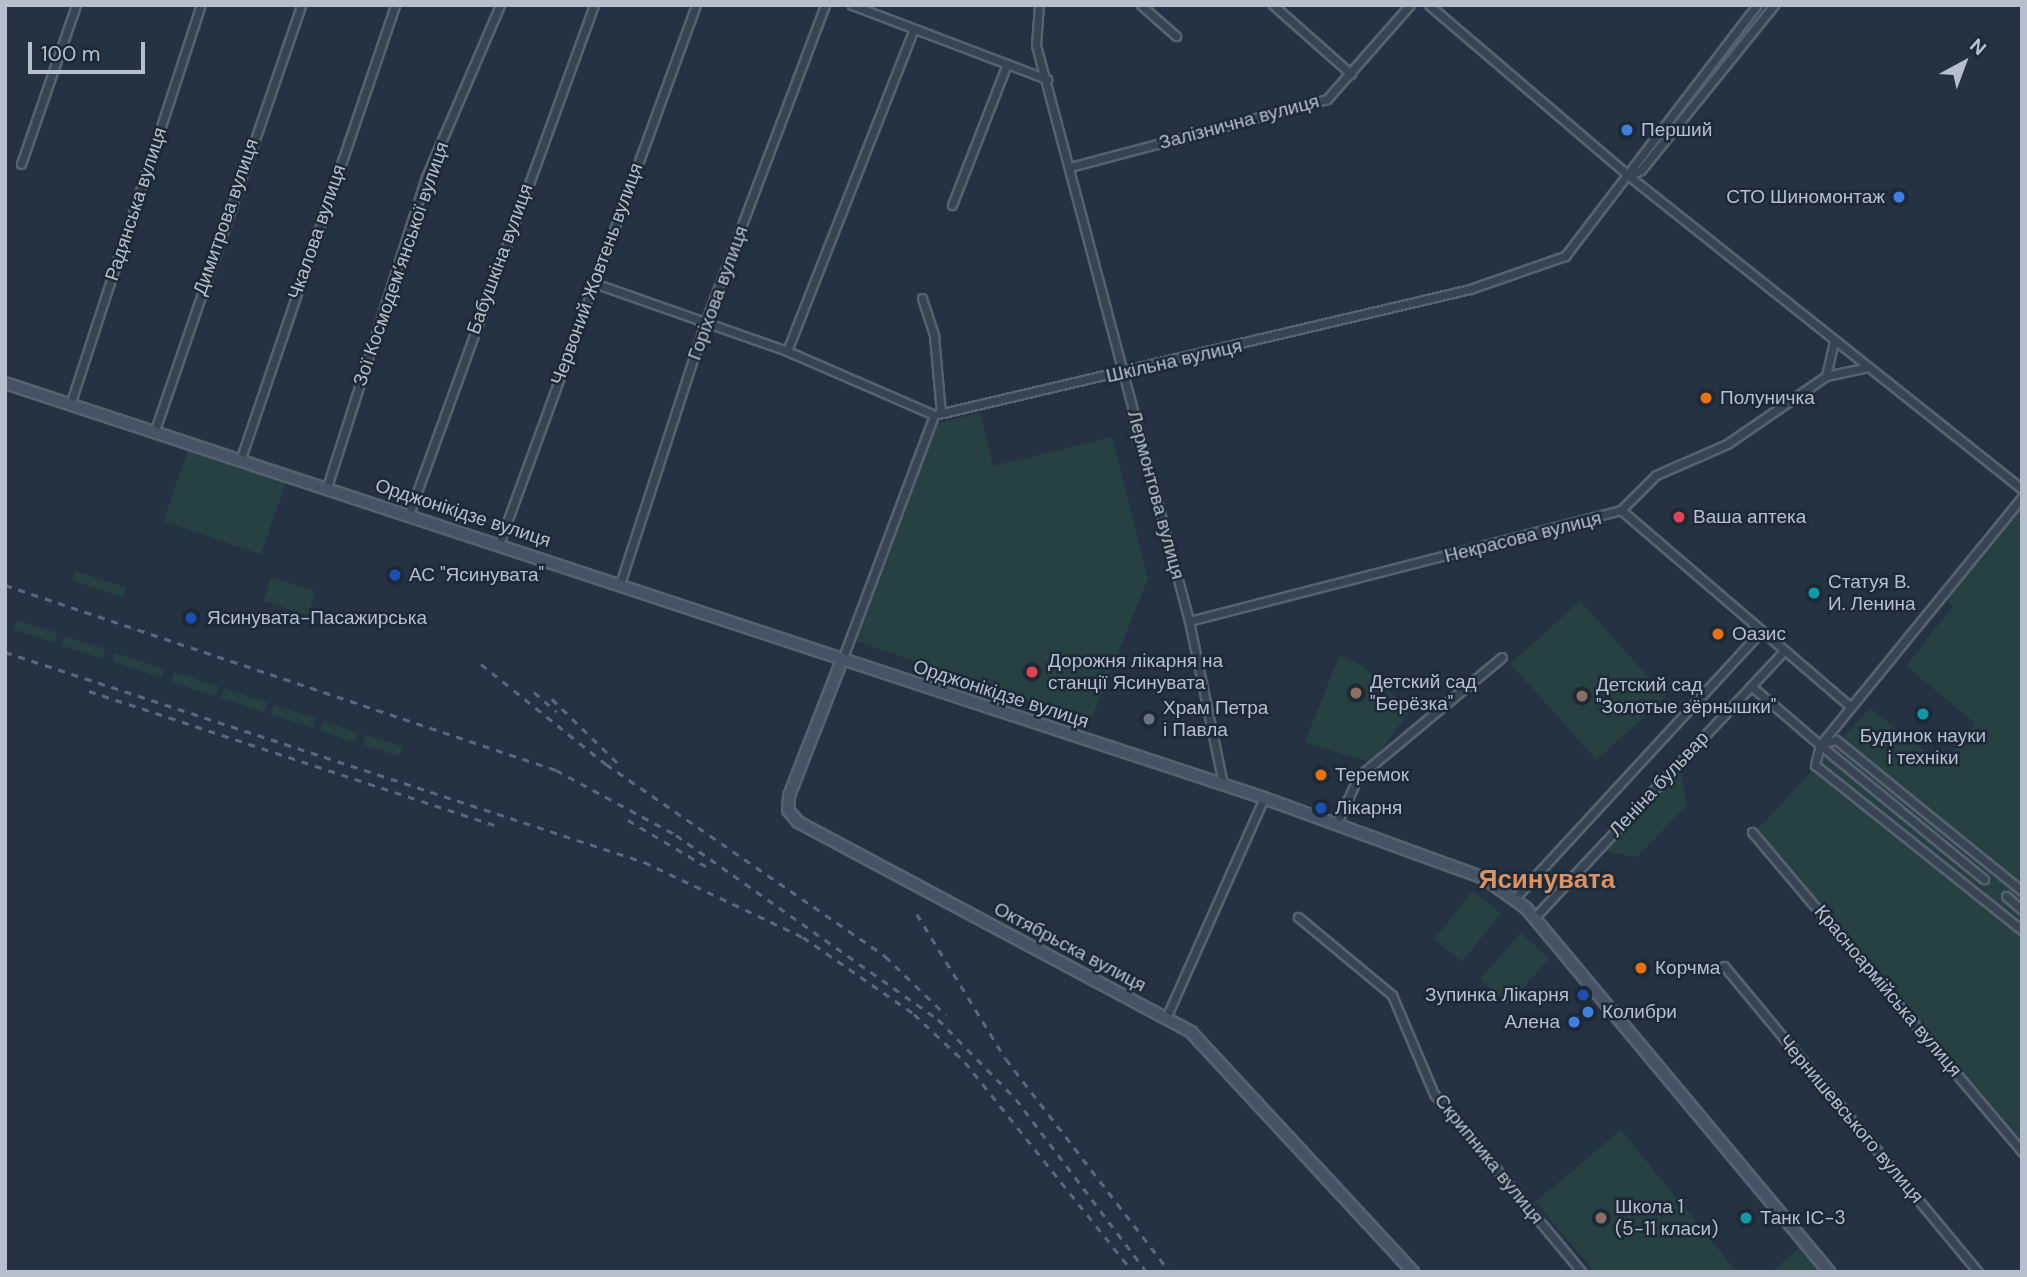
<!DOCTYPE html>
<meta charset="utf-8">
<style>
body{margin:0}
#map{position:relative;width:2027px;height:1277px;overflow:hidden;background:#253242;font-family:"DM Sans",sans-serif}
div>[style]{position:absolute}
.green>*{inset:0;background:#274143;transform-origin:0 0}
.roads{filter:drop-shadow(2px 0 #57626f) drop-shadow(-2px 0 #57626f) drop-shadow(0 2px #57626f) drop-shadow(0 -2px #57626f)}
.street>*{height:7px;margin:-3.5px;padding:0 3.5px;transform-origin:3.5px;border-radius:3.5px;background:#394452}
.secondary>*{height:10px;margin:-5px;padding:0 5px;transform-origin:5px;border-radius:5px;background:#475365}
.rail>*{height:2.5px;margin-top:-1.25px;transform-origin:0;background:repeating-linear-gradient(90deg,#5b6879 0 7px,transparent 0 14px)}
.dots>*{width:19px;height:19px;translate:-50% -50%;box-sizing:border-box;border:4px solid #1e2937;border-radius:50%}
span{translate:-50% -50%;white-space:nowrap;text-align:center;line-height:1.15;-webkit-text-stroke:5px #1e2937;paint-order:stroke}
.street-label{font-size:19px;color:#b6bfcc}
.poi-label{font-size:19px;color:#b6bfcc}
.left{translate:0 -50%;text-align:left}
.right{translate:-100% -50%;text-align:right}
.district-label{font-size:26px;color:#db9262;font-weight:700}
.frame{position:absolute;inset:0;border:7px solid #b6bfcc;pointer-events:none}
.north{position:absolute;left:1929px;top:28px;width:70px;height:70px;-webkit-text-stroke:5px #1e2937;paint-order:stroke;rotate:41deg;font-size:19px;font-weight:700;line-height:28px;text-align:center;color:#b6bfcc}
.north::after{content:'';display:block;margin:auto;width:24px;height:32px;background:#b6bfcc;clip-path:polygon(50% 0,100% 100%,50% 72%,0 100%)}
.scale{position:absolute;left:28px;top:42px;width:117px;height:32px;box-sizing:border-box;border:4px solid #b6bfcc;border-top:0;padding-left:9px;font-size:21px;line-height:24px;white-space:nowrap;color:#b6bfcc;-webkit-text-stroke:5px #1e2937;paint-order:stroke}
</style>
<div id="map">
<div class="green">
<div style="clip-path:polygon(980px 413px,993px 466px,1112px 437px,1148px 579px,1090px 722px,854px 640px,935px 424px)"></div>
<div style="left:188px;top:450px;width:103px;height:75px;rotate:19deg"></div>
<div style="clip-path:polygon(2022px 507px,2022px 1139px,2018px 1142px,1756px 831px,1870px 708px,1941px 764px,1975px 723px,1906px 666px,1953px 606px,1945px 598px)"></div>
<div style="left:75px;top:571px;width:54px;height:10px;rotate:18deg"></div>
<div style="left:271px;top:577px;width:47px;height:25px;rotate:18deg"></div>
<div style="left:1580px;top:601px;width:129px;height:94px;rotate:48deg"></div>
<div style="left:17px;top:620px;width:42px;height:10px;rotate:18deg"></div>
<div style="left:65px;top:636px;width:42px;height:10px;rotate:18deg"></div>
<div style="left:115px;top:653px;width:52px;height:9px;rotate:18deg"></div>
<div style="clip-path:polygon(1339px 656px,1362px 665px,1410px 711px,1371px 763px,1305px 742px)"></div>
<div style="left:174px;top:672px;width:47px;height:10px;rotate:18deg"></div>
<div style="left:224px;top:688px;width:46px;height:10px;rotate:19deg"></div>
<div style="left:274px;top:705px;width:44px;height:10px;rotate:18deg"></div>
<div style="left:323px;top:721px;width:37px;height:10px;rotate:19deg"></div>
<div style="left:366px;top:735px;width:38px;height:10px;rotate:18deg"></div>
<div style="clip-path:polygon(1680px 767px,1687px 805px,1637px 857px,1608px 852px,1607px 845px)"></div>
<div style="left:1473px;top:891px;width:36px;height:62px;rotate:39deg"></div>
<div style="left:1521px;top:933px;width:38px;height:62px;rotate:42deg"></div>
<div style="clip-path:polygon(1621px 1130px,1737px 1272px,1595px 1272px,1535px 1202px)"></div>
<div style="clip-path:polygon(1802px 1246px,1824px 1272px,1771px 1272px)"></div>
</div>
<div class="roads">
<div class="street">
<div style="left:852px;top:5px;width:209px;rotate:20.8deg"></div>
<div style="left:1039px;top:5px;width:40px;rotate:94.3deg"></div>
<div style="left:1036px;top:45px;width:596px;rotate:75.12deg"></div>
<div style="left:1189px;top:621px;width:167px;rotate:78.2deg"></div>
<div style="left:1141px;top:5px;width:47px;rotate:41.5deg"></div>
<div style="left:1273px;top:5px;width:104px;rotate:41.5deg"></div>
<div style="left:1429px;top:5px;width:263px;rotate:40.5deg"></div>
<div style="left:1629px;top:176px;width:502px;rotate:38.54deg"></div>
<div style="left:21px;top:164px;width:168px;rotate:-70.9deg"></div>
<div style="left:1070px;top:167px;width:266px;rotate:-14.8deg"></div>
<div style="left:1327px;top:99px;width:125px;rotate:-48.6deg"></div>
<div style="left:1629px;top:176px;width:13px;rotate:-27deg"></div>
<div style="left:1641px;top:170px;width:212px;rotate:-51.1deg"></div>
<div style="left:952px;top:205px;width:151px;rotate:-68.7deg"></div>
<div style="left:594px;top:283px;width:205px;rotate:19.4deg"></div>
<div style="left:787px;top:351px;width:160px;rotate:23.5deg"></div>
<div style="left:922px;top:298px;width:40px;rotate:72deg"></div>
<div style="left:934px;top:336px;width:77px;rotate:84.8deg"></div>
<div style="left:787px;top:351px;width:346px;rotate:-68.5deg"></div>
<div style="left:1826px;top:376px;width:43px;rotate:-12.1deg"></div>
<div style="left:71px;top:402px;width:418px;rotate:-71.9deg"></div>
<div style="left:155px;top:430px;width:449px;rotate:-71deg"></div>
<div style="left:241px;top:458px;width:478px;rotate:-71.2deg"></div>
<div style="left:327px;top:487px;width:325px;rotate:-72.3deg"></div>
<div style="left:426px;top:177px;width:187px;rotate:-66.7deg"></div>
<div style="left:1621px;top:510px;width:301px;rotate:40.6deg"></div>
<div style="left:409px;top:514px;width:542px;rotate:-70.03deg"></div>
<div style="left:499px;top:544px;width:574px;rotate:-69.92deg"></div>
<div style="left:620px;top:584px;width:278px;rotate:-72deg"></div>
<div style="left:706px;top:320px;width:337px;rotate:-69.3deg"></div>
<div style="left:1189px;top:621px;width:446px;rotate:-14.4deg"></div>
<div style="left:1621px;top:510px;width:49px;rotate:-45deg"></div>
<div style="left:1656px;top:475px;width:77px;rotate:-23.6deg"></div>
<div style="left:1727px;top:444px;width:120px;rotate:-34.5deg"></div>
<div style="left:1826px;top:376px;width:37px;rotate:-77deg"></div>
<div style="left:842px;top:660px;width:262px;rotate:-69.4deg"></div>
<div style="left:934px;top:415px;width:551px;rotate:-13.23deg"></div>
<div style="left:1470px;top:289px;width:101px;rotate:-19.2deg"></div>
<div style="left:1565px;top:256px;width:316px;rotate:-52.6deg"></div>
<div style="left:1751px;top:686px;width:91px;rotate:40.5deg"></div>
<div style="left:1820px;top:745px;width:320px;rotate:-50.8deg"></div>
<div style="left:1820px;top:745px;width:212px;rotate:39.3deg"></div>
<div style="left:1337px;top:823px;width:51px;rotate:-65.5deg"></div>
<div style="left:1358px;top:777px;width:187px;rotate:-39.8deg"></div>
<div style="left:1752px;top:832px;width:419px;rotate:49.8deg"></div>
<div style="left:2022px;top:891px;width:240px;rotate:-140.9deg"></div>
<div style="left:1836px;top:740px;width:17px;rotate:163deg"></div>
<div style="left:1820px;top:745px;width:21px;rotate:104deg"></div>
<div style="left:1815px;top:765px;width:265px;rotate:38.6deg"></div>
<div style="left:2006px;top:896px;width:21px;rotate:41deg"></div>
<div style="left:1515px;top:898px;width:364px;rotate:-47.3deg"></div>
<div style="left:1298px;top:917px;width:122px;rotate:39.7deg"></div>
<div style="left:1392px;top:995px;width:108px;rotate:67deg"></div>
<div style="left:1434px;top:1094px;width:231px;rotate:50.3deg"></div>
<div style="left:1534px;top:918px;width:367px;rotate:-46.9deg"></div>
<div style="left:1724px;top:966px;width:398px;rotate:50.3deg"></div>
<div style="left:1166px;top:1018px;width:241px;rotate:-66deg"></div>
</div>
<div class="secondary">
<div style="left:5px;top:383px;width:1326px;rotate:18.24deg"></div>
<div style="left:1264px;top:798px;width:234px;rotate:20deg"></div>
<div style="left:1484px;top:878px;width:52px;rotate:35.5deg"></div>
<div style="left:1526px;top:908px;width:474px;rotate:50.2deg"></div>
<div style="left:842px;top:660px;width:146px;rotate:111.3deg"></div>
<div style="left:789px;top:796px;width:14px;rotate:94deg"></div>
<div style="left:788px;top:810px;width:16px;rotate:50deg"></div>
<div style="left:798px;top:822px;width:446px;rotate:28.1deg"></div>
<div style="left:1191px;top:1032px;width:327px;rotate:47.2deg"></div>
</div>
</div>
<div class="rail">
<div style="left:5px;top:585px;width:581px;rotate:18.56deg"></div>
<div style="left:556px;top:770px;width:136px;rotate:28.4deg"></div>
<div style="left:676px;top:835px;width:320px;rotate:35.1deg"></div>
<div style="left:938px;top:1019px;width:112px;rotate:45.7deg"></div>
<div style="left:1016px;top:1099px;width:217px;rotate:52.9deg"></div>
<div style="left:5px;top:652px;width:673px;rotate:18.19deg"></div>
<div style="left:644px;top:862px;width:176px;rotate:25.3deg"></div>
<div style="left:803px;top:937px;width:135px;rotate:34.7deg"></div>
<div style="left:914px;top:1014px;width:70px;rotate:43.3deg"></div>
<div style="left:965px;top:1062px;width:269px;rotate:51.3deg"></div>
<div style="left:481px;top:664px;width:160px;rotate:38.7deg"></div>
<div style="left:606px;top:764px;width:339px;rotate:34.5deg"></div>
<div style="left:885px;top:956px;width:85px;rotate:44deg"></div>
<div style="left:89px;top:691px;width:431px;rotate:18.3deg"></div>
<div style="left:534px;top:692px;width:30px;rotate:41deg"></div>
<div style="left:552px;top:699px;width:98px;rotate:44.2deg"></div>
<div style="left:628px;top:820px;width:94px;rotate:30.7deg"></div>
<div style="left:917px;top:914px;width:170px;rotate:58.5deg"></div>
<div style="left:1006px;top:1059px;width:269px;rotate:52.4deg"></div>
</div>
<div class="dots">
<div style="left:1627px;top:130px;background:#3f7fe0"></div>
<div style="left:1899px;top:197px;background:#3f7fe0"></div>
<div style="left:1706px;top:398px;background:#e8710a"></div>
<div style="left:1679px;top:517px;background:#e0444e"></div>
<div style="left:395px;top:575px;background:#1a4fb4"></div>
<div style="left:1814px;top:593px;background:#0f9aa8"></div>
<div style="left:191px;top:618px;background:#1a4fb4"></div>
<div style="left:1718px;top:634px;background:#e8710a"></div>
<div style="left:1032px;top:672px;background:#e0444e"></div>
<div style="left:1356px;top:693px;background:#8d6e63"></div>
<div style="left:1582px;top:696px;background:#8d6e63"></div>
<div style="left:1923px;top:714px;background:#0f9aa8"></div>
<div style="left:1149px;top:719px;background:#6b7280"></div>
<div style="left:1321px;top:775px;background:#e8710a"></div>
<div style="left:1321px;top:808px;background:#1a4fb4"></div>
<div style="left:1641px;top:968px;background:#e8710a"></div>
<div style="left:1583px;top:995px;background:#1a4fb4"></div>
<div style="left:1588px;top:1012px;background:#3f7fe0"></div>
<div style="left:1574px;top:1022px;background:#3f7fe0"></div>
<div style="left:1601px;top:1218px;background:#8d6e63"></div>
<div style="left:1746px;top:1218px;background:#0f9aa8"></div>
</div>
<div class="street-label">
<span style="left:1239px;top:122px;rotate:-15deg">Залізнична вулиця</span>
<span style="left:136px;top:204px;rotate:-72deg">Радянська вулиця</span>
<span style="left:226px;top:217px;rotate:-71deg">Димитрова вулиця</span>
<span style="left:317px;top:232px;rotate:-71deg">Чкалова вулиця</span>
<span style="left:500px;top:259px;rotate:-70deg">Бабушкіна вулиця</span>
<span style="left:401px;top:264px;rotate:-71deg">Зої Космодем’янської вулиця</span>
<span style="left:597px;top:274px;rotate:-70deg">Червоний Жовтень вулиця</span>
<span style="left:718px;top:293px;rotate:-70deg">Горіхова вулиця</span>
<span style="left:1174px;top:361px;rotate:-13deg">Шкільна вулиця</span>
<span style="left:1156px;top:495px;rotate:75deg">Лермонтова вулиця</span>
<span style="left:463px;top:513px;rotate:18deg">Орджонікідзе вулиця</span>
<span style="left:1523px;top:537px;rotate:-14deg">Некрасова вулиця</span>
<span style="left:1001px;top:694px;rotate:18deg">Орджонікідзе вулиця</span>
<span style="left:1659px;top:784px;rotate:-47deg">Леніна бульвар</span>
<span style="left:1070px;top:947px;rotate:28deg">Октябрьска вулиця</span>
<span style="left:1888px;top:991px;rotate:50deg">Красноармійська вулиця</span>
<span style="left:1851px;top:1119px;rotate:50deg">Чернишевського вулиця</span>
<span style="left:1489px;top:1159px;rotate:51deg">Скрипника вулиця</span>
</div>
<div class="poi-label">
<span class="left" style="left:1641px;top:130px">Перший</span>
<span class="right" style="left:1885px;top:197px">СТО Шиномонтаж</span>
<span class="left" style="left:1720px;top:398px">Полуничка</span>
<span class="left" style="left:1693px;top:517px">Ваша аптека</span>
<span class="left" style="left:409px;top:575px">АС "Ясинувата"</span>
<span class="left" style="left:1828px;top:593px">Статуя В.<br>И. Ленина</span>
<span class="left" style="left:207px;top:618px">Ясинувата-Пасажирська</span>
<span class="left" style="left:1732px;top:634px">Оазис</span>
<span class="left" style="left:1048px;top:672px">Дорожня лікарня на<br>станції Ясинувата</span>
<span class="left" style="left:1370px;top:693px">Детский сад<br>"Берёзка"</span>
<span class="left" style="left:1596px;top:696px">Детский сад<br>"Золотые зёрнышки"</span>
<span class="left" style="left:1163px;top:719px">Храм Петра<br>і Павла</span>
<span style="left:1923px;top:747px">Будинок науки<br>і техніки</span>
<span class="left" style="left:1335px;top:775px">Теремок</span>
<span class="left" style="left:1335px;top:808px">Лікарня</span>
<span class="left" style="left:1655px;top:968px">Корчма</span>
<span class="right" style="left:1569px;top:995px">Зупинка Лікарня</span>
<span class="left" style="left:1602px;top:1012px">Колибри</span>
<span class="right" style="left:1560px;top:1022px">Алена</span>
<span class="left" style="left:1615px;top:1218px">Школа 1<br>(5-11 класи)</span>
<span class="left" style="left:1760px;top:1218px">Танк ІС-3</span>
</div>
<div class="district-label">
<span style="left:1547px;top:880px">Ясинувата</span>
</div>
<div class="frame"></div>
<div class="north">N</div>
<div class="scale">100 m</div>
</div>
